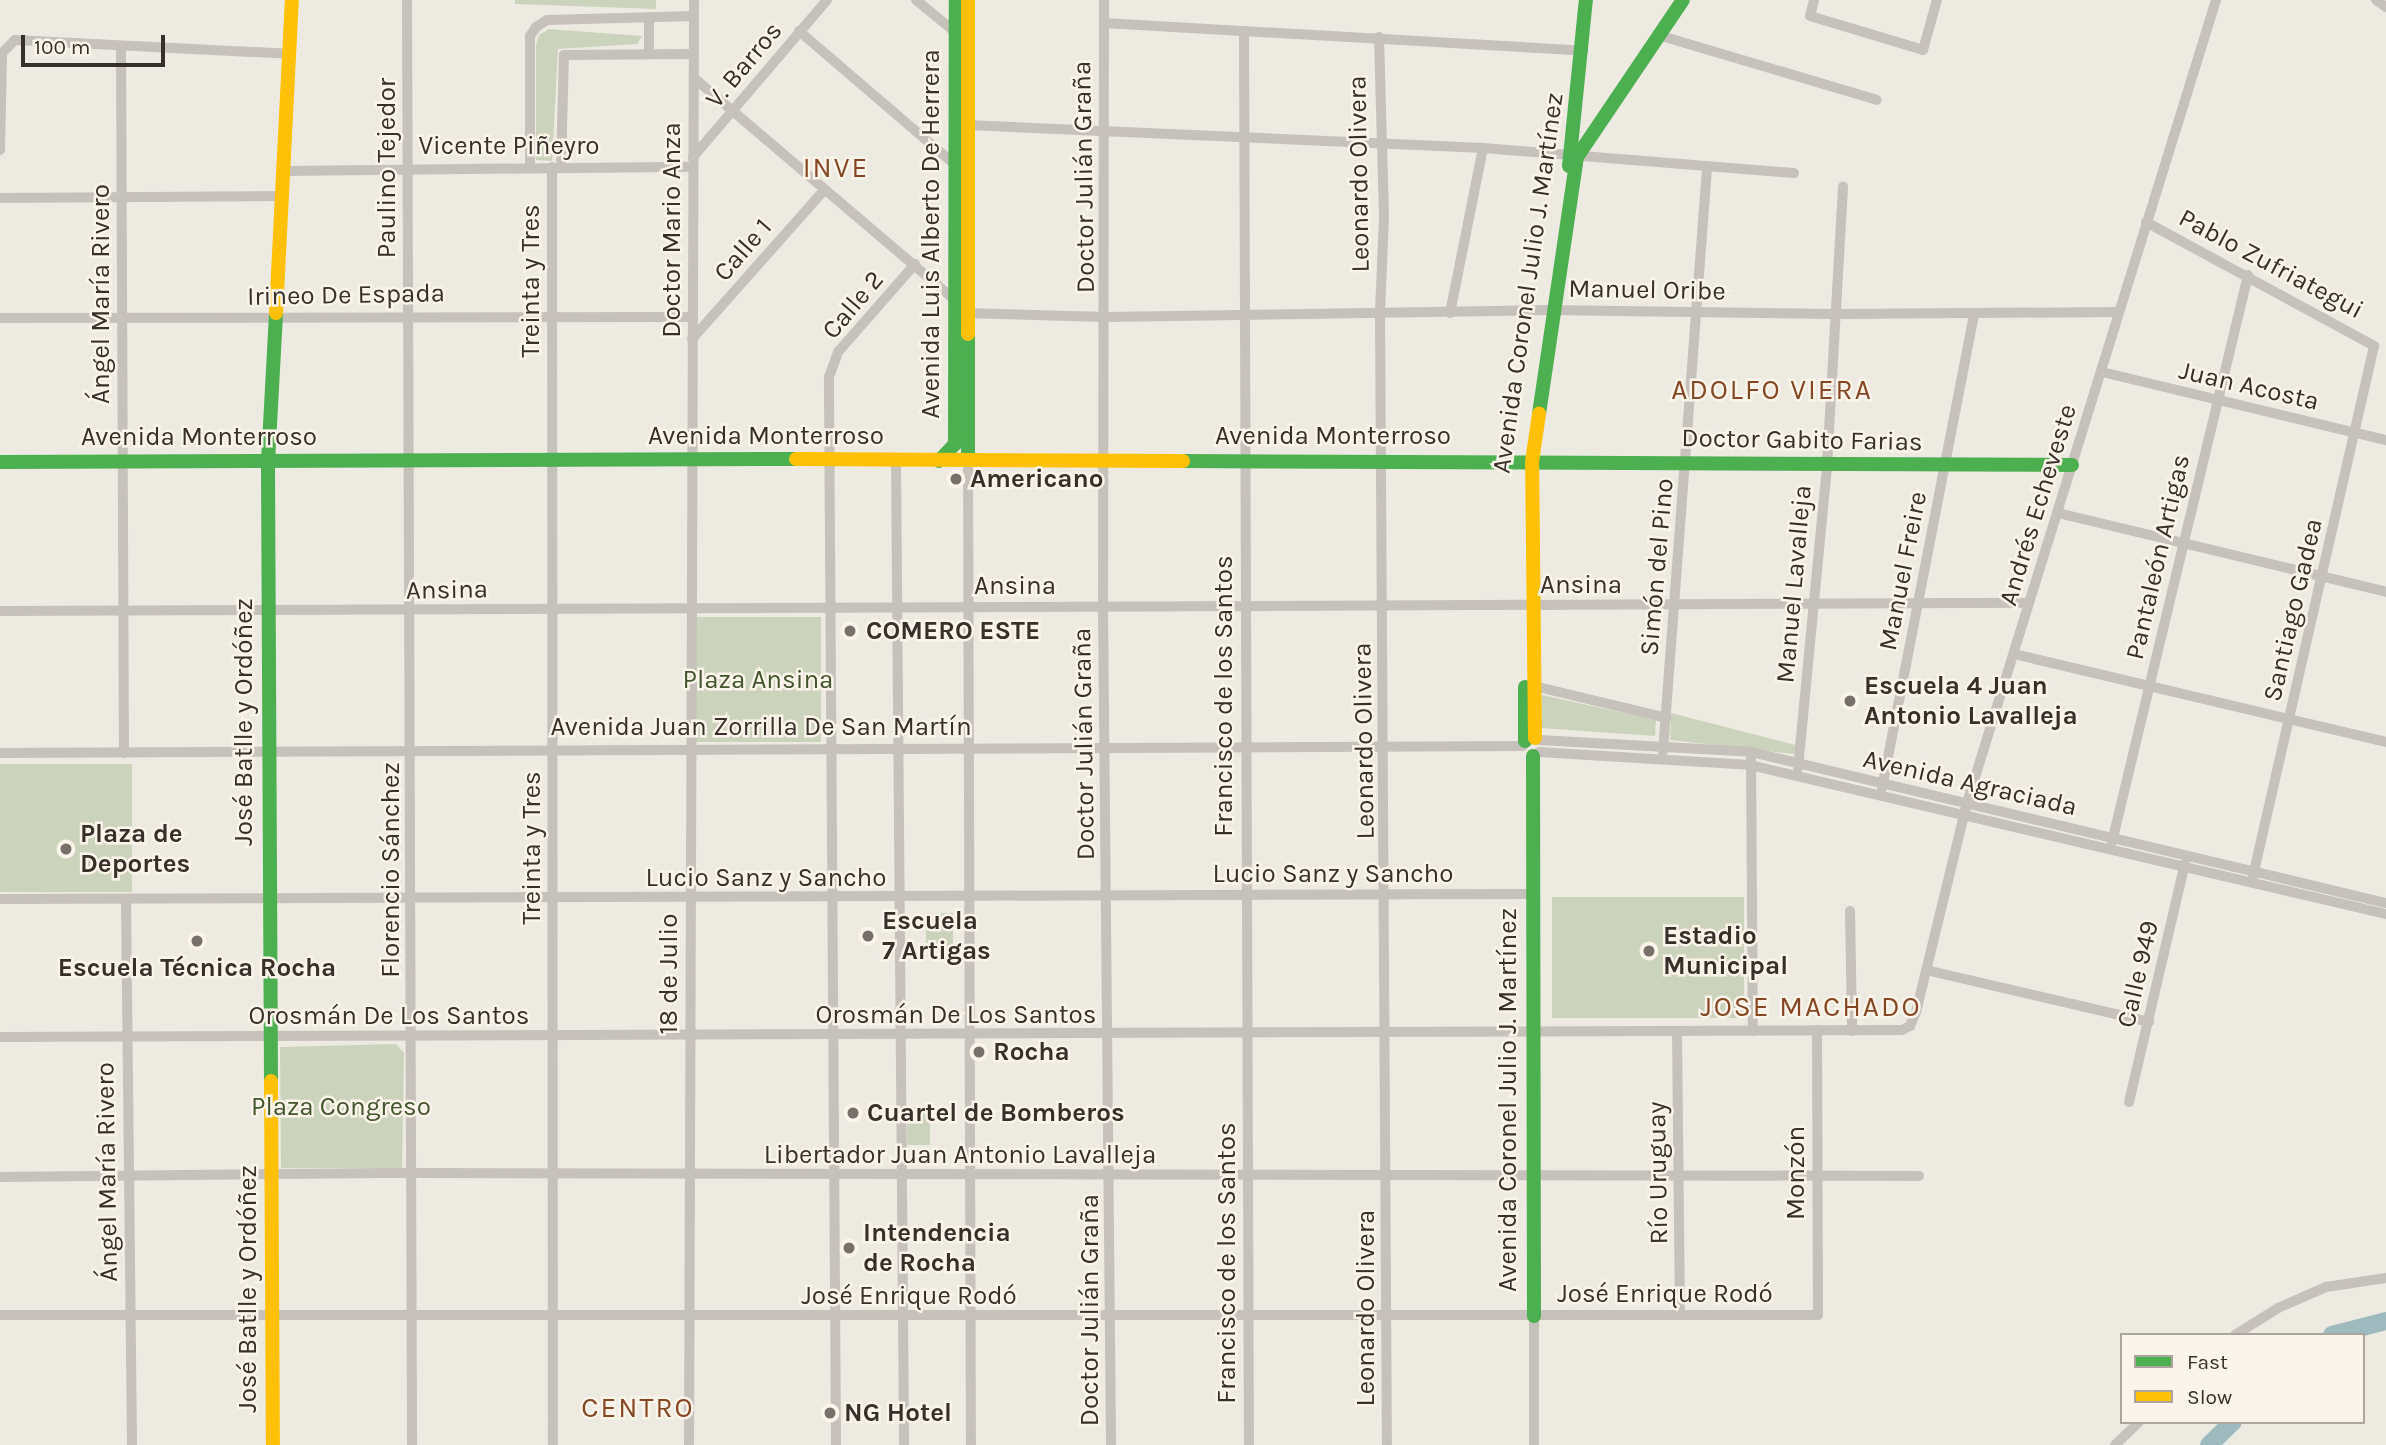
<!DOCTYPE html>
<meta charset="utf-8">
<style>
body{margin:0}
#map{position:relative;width:2386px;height:1445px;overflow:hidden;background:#edeae2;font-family:Karla,sans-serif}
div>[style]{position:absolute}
.green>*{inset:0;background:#ccd3bc;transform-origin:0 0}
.river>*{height:18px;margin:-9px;padding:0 9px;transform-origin:9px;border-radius:9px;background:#9fbabe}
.street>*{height:10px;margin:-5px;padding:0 5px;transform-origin:5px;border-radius:5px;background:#c6c1bb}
.fast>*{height:14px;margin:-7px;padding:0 7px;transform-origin:7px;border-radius:7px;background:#4caf50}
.slow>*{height:14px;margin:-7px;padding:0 7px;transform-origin:7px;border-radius:7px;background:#ffc107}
.dots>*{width:19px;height:19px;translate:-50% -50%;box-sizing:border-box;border:4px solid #faf4ea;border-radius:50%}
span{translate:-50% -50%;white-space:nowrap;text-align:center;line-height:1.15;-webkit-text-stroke:5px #faf4ea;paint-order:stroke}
.street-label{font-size:26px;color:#372f29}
.poi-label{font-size:26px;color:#372f29;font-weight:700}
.left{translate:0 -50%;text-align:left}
.park-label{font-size:26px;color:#42552d}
.neighbourhood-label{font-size:28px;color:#854723;letter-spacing:2px}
.legend{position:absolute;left:2120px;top:1333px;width:245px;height:91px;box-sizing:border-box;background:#faf4ea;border:2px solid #aca59d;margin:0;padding:9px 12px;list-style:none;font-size:21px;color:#372f29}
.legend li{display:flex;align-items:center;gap:14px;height:35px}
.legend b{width:35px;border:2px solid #aca59d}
.scale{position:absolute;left:21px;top:35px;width:144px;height:32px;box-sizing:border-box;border:4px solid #372f29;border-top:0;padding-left:9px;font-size:21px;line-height:24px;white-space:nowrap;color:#372f29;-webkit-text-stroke:5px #faf4ea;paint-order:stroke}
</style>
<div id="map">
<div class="green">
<div style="clip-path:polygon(515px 0,656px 0,656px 9px,515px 4px)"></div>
<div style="clip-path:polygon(549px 29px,642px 36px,637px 44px,558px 49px,552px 161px,536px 160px,536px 45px,539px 35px)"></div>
<div style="left:821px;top:617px;width:125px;height:126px;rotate:90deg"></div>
<div style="clip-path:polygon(1542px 695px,1656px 720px,1655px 736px,1541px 728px)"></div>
<div style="clip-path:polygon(1671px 713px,1796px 745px,1794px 754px,1670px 740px)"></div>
<div style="left:0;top:764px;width:132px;height:128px"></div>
<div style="left:1744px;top:897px;width:121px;height:192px;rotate:90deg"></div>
<div style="left:926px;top:913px;width:27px;height:37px"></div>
<div style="clip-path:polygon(396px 1044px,404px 1053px,402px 1168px,281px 1168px,280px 1047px)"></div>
<div style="left:907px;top:1107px;width:23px;height:38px"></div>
</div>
<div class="river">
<div style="left:2332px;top:1335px;width:56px;rotate:-14.5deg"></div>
<div style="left:2209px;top:1445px;width:33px;rotate:-44deg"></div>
</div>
<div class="street">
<div style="left:407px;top:0;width:1445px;rotate:89.8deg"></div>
<div style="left:916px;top:0;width:57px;rotate:39.3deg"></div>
<div style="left:1104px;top:0;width:608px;rotate:90.09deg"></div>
<div style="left:1103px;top:608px;width:837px;rotate:89.45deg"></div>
<div style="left:1814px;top:0;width:16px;rotate:104deg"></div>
<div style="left:1810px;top:16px;width:118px;rotate:16.7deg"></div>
<div style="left:1923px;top:50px;width:52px;rotate:-74.4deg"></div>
<div style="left:2376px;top:0;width:12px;rotate:35deg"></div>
<div style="left:1104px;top:23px;width:480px;rotate:3.3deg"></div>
<div style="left:799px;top:31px;width:204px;rotate:40.6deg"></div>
<div style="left:1244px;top:31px;width:1414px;rotate:89.8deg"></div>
<div style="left:1658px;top:35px;width:228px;rotate:16.5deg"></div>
<div style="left:1379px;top:37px;width:180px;rotate:88.4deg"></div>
<div style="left:1384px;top:217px;width:95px;rotate:92.4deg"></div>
<div style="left:1380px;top:312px;width:1133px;rotate:89.65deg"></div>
<div style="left:121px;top:46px;width:707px;rotate:89.76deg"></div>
<div style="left:649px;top:52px;width:35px;rotate:-90deg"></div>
<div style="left:694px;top:78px;width:344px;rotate:40.4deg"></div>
<div style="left:967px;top:125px;width:517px;rotate:2.55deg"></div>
<div style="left:1483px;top:148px;width:312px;rotate:4.6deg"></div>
<div style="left:0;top:150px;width:97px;rotate:-88.8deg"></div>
<div style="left:2px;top:53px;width:18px;rotate:-45deg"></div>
<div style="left:15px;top:40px;width:274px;rotate:2.9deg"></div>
<div style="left:693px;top:157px;width:206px;rotate:-49.5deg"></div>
<div style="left:530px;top:166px;width:130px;rotate:-90deg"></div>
<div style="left:530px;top:36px;width:11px;rotate:-56deg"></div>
<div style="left:536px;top:27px;width:13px;rotate:-32deg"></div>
<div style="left:547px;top:20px;width:147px;rotate:-1.6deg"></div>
<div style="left:552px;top:167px;width:1278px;rotate:89.96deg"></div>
<div style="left:561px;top:167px;width:112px;rotate:-88.5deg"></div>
<div style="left:564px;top:55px;width:129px;rotate:-0.4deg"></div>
<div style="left:283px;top:171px;width:410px;rotate:-0.6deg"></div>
<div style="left:0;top:198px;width:282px;rotate:-0.4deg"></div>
<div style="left:2146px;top:222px;width:260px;rotate:28.5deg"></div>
<div style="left:2374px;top:346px;width:544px;rotate:102.86deg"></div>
<div style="left:965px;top:313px;width:142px;rotate:1.6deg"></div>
<div style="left:1107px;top:317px;width:439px;rotate:-0.9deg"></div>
<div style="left:1546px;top:310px;width:291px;rotate:0.8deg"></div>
<div style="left:1837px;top:314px;width:281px;rotate:-0.4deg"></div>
<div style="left:1450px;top:313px;width:168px;rotate:-78.7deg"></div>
<div style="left:0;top:318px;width:692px;rotate:-0.08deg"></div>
<div style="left:692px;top:339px;width:200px;rotate:-48.4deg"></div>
<div style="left:2102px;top:372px;width:292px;rotate:13.5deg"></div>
<div style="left:896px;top:460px;width:985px;rotate:89.53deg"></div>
<div style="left:968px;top:460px;width:985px;rotate:89.83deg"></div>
<div style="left:2058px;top:513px;width:337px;rotate:13.5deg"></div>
<div style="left:0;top:611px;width:2029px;rotate:-0.23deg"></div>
<div style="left:2014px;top:654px;width:382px;rotate:13.3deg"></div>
<div style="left:1534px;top:686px;width:136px;rotate:13.6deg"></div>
<div style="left:1539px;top:740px;width:212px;rotate:3.2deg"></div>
<div style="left:1751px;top:752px;width:653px;rotate:13.38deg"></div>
<div style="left:1663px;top:751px;width:585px;rotate:-85.68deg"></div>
<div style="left:1539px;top:752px;width:211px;rotate:3.5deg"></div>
<div style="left:1750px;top:765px;width:653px;rotate:13.19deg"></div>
<div style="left:0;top:753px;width:1523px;rotate:-0.26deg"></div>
<div style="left:1751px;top:759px;width:272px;rotate:89.6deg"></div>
<div style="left:1798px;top:768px;width:304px;rotate:-84.5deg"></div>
<div style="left:1827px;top:465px;width:279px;rotate:-86.7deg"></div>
<div style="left:1882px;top:788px;width:482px;rotate:-79deg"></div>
<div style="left:2112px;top:842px;width:583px;rotate:-76.51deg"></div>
<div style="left:0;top:899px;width:1532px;rotate:-0.19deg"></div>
<div style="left:126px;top:899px;width:546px;rotate:89.37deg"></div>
<div style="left:1850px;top:911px;width:120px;rotate:89deg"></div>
<div style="left:1926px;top:970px;width:229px;rotate:13.1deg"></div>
<div style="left:1677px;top:1031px;width:284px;rotate:89.4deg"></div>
<div style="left:0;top:1037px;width:1902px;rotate:-0.21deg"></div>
<div style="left:1902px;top:1030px;width:9px;rotate:-27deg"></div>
<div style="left:1910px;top:1026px;width:15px;rotate:-67deg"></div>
<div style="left:1916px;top:1012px;width:215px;rotate:-76.3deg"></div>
<div style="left:1967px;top:803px;width:841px;rotate:-72.77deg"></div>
<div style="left:2129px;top:1102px;width:245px;rotate:-76.8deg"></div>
<div style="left:0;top:1177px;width:412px;rotate:-0.6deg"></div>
<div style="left:412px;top:1173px;width:1507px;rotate:0.11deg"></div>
<div style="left:0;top:1315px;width:1818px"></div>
<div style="left:1818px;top:1315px;width:285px;rotate:-90.2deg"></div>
<div style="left:1534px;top:1316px;width:129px;rotate:90deg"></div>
<div style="left:2235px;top:1335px;width:51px;rotate:-32.1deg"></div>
<div style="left:2278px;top:1308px;width:52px;rotate:-23.6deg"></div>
<div style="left:2326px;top:1287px;width:61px;rotate:-8.5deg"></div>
<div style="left:689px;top:1445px;width:1445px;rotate:-89.8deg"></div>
<div style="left:836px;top:1445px;width:1068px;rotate:-90.38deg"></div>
<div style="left:829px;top:377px;width:27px;rotate:-70deg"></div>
<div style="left:838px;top:352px;width:117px;rotate:-48.8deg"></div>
<div style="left:2115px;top:1445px;width:33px;rotate:-44deg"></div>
</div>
<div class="fast">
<div style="left:1569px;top:166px;width:167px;rotate:-84.2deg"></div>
<div style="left:968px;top:334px;width:126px;rotate:90deg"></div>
<div style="left:1539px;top:414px;width:260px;rotate:-81.6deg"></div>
<div style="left:1577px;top:157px;width:189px;rotate:-56deg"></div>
<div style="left:939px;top:461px;width:23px;rotate:-47deg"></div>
<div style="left:955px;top:444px;width:444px;rotate:-89.9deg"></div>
<div style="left:1183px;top:461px;width:889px;rotate:0.26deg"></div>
<div style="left:0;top:462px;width:796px;rotate:-0.22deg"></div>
<div style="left:1525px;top:687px;width:54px;rotate:90deg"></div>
<div style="left:1533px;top:756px;width:560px;rotate:89.9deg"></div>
<div style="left:271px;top:1081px;width:619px;rotate:-90.28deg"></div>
<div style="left:268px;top:462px;width:149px;rotate:-86.9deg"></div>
</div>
<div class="slow">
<div style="left:968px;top:0;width:334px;rotate:90deg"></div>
<div style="left:276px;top:313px;width:313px;rotate:-87.1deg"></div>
<div style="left:796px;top:459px;width:387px;rotate:0.3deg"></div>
<div style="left:1535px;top:738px;width:276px;rotate:-90.6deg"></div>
<div style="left:1532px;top:462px;width:49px;rotate:-81.7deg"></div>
<div style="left:271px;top:1081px;width:364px;rotate:89.7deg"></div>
</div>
<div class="dots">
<div style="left:956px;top:479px;background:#77706a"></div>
<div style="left:850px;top:631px;background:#77706a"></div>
<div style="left:1850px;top:701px;background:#77706a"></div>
<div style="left:66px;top:849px;background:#77706a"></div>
<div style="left:868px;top:936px;background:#77706a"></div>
<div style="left:197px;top:941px;background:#77706a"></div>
<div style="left:1649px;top:951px;background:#77706a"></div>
<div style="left:979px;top:1052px;background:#77706a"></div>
<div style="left:853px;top:1113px;background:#77706a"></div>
<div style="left:849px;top:1248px;background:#77706a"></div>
<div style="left:830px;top:1413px;background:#77706a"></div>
</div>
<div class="street-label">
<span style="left:744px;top:65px;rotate:-50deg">V. Barros</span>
<span style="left:509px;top:146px">Vicente Piñeyro</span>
<span style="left:387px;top:168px;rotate:-90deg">Paulino Tejedor</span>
<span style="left:1359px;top:174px;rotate:-91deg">Leonardo Olivera</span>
<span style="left:1084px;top:177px;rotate:-91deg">Doctor Julián Graña</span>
<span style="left:672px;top:230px;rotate:-90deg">Doctor Mario Anza</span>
<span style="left:931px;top:234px;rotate:-90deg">Avenida Luis Alberto De Herrera</span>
<span style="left:743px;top:250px;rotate:-49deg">Calle 1</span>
<span style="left:2271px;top:264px;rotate:28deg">Pablo Zufriategui</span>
<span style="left:531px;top:281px;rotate:-90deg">Treinta y Tres</span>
<span style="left:1528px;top:283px;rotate:-82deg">Avenida Coronel Julio J. Martínez</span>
<span style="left:1647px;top:290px;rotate:1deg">Manuel Oribe</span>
<span style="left:101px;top:294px;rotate:-90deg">Ángel María Rivero</span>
<span style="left:346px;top:295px;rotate:-1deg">Irineo De Espada</span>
<span style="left:853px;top:305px;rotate:-50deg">Calle 2</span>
<span style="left:2249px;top:386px;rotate:13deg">Juan Acosta</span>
<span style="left:766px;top:436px">Avenida Monterroso</span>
<span style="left:1333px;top:436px">Avenida Monterroso</span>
<span style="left:199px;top:437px">Avenida Monterroso</span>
<span style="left:1802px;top:440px;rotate:1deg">Doctor Gabito Farias</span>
<span style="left:2038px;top:505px;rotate:-73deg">Andrés Echeveste</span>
<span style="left:2158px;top:557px;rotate:-77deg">Pantaleón Artigas</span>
<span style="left:1657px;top:567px;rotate:-85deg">Simón del Pino</span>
<span style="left:1903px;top:571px;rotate:-79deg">Manuel Freire</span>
<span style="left:1794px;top:584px;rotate:-85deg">Manuel Lavalleja</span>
<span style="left:1581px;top:585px">Ansina</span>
<span style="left:1015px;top:586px">Ansina</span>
<span style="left:447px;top:590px;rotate:-1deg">Ansina</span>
<span style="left:2293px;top:610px;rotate:-77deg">Santiago Gadea</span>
<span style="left:1224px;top:696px;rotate:-90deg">Francisco de los Santos</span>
<span style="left:244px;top:722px;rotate:-90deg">José Batlle y Ordóñez</span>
<span style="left:761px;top:727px">Avenida Juan Zorrilla De San Martín</span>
<span style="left:1364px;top:741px;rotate:-91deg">Leonardo Olivera</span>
<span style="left:1084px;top:744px;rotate:-91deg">Doctor Julián Graña</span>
<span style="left:1970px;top:783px;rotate:13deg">Avenida Agraciada</span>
<span style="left:532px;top:848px;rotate:-90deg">Treinta y Tres</span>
<span style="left:391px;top:870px;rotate:-90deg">Florencio Sánchez</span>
<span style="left:1333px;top:874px">Lucio Sanz y Sancho</span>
<span style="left:766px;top:878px">Lucio Sanz y Sancho</span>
<span style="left:669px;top:974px;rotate:-90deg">18 de Julio</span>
<span style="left:2138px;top:974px;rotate:-77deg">Calle 949</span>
<span style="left:956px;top:1015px">Orosmán De Los Santos</span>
<span style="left:389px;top:1016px">Orosmán De Los Santos</span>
<span style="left:1508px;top:1100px;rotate:-90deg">Avenida Coronel Julio J. Martínez</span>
<span style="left:960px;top:1155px">Libertador Juan Antonio Lavalleja</span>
<span style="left:107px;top:1172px;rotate:-91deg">Ángel María Rivero</span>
<span style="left:1658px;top:1173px;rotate:-91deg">Río Uruguay</span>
<span style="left:1796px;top:1173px;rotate:-90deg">Monzón</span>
<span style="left:1227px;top:1263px;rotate:-90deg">Francisco de los Santos</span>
<span style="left:248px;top:1289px;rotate:-90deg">José Batlle y Ordóñez</span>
<span style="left:1665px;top:1294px">José Enrique Rodó</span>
<span style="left:909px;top:1296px">José Enrique Rodó</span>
<span style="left:1366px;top:1308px;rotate:-90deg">Leonardo Olivera</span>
<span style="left:1090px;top:1310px;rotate:-90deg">Doctor Julián Graña</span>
</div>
<div class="poi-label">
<span class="left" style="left:970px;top:479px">Americano</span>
<span class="left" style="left:866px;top:631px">COMERO ESTE</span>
<span class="left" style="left:1864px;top:701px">Escuela 4 Juan<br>Antonio Lavalleja</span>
<span class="left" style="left:80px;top:849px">Plaza de<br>Deportes</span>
<span class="left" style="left:882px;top:936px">Escuela<br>7 Artigas</span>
<span class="left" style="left:1663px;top:951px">Estadio<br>Municipal</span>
<span style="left:197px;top:968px">Escuela Técnica Rocha</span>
<span class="left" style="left:993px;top:1052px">Rocha</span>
<span class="left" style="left:867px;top:1113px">Cuartel de Bomberos</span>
<span class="left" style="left:863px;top:1248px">Intendencia<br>de Rocha</span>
<span class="left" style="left:844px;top:1413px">NG Hotel</span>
</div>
<div class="park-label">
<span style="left:758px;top:680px">Plaza Ansina</span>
<span style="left:341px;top:1107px">Plaza Congreso</span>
</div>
<div class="neighbourhood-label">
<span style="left:836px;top:168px">INVE</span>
<span style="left:1772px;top:390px">ADOLFO VIERA</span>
<span style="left:1811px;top:1007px">JOSE MACHADO</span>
<span style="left:638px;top:1408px">CENTRO</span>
</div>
<ul class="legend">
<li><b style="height:9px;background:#4caf50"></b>Fast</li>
<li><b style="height:9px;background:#ffc107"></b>Slow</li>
</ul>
<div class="scale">100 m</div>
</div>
